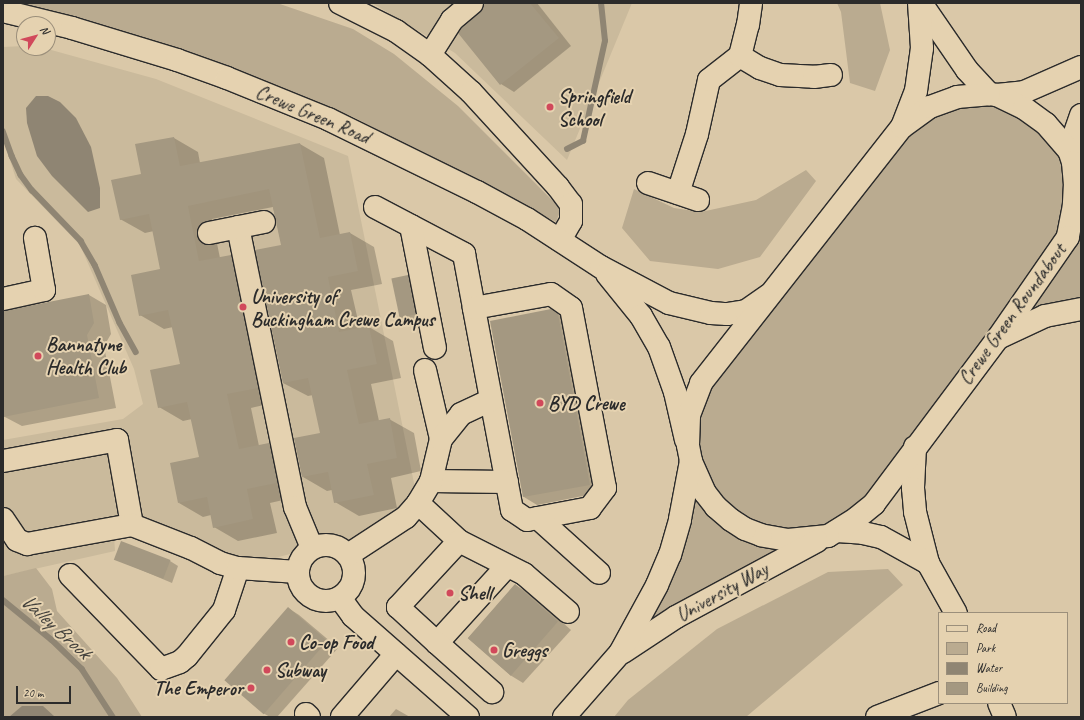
<!DOCTYPE html>
<style>
body{margin:0}
#map{position:relative;width:1084px;height:720px;overflow:hidden;background:#dac8a8;font-family:Caveat,sans-serif}
div>[style]{position:absolute}
.built>*{inset:0;background:#caba9c}
.green>*{inset:0;background:#baab90}
.water>*{inset:0;background:#8f8573}
.shadow>*{inset:0;background:#0003}
.stream>*{height:5.5px;margin:-2.75px;padding:0 2.75px;transform-origin:2.75px;border-radius:2.75px;background:#8f8573}
.building>*{inset:0;background:#a49881;transform-origin:0 0}
.roads{filter:drop-shadow(1px 0 #2b2b2b) drop-shadow(-1px 0 #2b2b2b) drop-shadow(0 1px #2b2b2b) drop-shadow(0 -1px #2b2b2b)}
.minor>*{height:22px;margin:-11px;padding:0 11px;transform-origin:11px;border-radius:11px;background:#e5d2b0}
.minor>.ring{margin:-11px;padding:0;box-sizing:content-box;background:none;border:22px solid #e5d2b0;border-radius:50%}
.major>*{height:22px;margin:-11px;padding:0 11px;transform-origin:11px;border-radius:11px;background:#e5d2b0}
.highway>*{height:22px;margin:-11px;padding:0 11px;transform-origin:11px;border-radius:11px;background:#e5d2b0}
.dots>*{width:11px;height:11px;translate:-50% -50%;box-sizing:border-box;border:2px solid #e5d2b0;border-radius:50%}
span{translate:-50% -50%;white-space:nowrap;text-align:center;line-height:1.15;-webkit-text-stroke:4px #e5d2b0;paint-order:stroke}
.poi-label{font-size:20px;color:#2b2b2b;font-weight:700}
.left{translate:0 -50%;text-align:left}
.right{translate:-100% -50%;text-align:right}
.street-label{font-size:20px;color:#2b2b2b}
.water-label{font-size:21px;color:#44423d;font-style:italic}
.frame{position:absolute;inset:0;border:4px solid #2b2b2b;pointer-events:none}
.legend{position:absolute;left:938px;top:612px;width:130px;height:92px;box-sizing:border-box;background:#e5d2b0;border:1px solid #9b8f7b;margin:0;padding:5px 7px;list-style:none;font-size:12px;color:#2b2b2b}
.legend li{display:flex;align-items:center;gap:8px;height:20px}
.legend b{width:20px;border:1px solid #9b8f7b}
.north{position:absolute;left:16px;top:16px;width:40px;height:40px;box-sizing:border-box;background:#e5d2b0;border:1px solid #9b8f7b;border-radius:50%;rotate:54deg;font-size:11px;font-weight:700;line-height:16px;text-align:center;color:#2b2b2b}
.north::after{content:'';display:block;margin:auto;width:14px;height:18px;background:#d1495b;clip-path:polygon(50% 0,100% 100%,50% 72%,0 100%)}
.scale{position:absolute;left:16px;top:686px;width:55px;height:18px;box-sizing:border-box;border:2px solid #2b2b2b;border-top:0;padding-left:5px;font-size:12px;line-height:14px;white-space:nowrap;color:#2b2b2b;-webkit-text-stroke:3px #e5d2b0;paint-order:stroke}
</style>
<div id="map">
<div class="built">
<div style="clip-path:polygon(372px 3px,632px 3px,567px 160px,455px 53px)"></div>
<div style="clip-path:polygon(24px 46px,24px 48px,44px 48px,156px 79px,348px 156px,418px 503px,348px 555px,312px 548px,238px 568px,132px 525px,114px 535px,115px 551px,3px 576px,3px 440px,123px 419px,143px 404px,134px 369px,80px 245px,16px 179px,3px 138px,3px 47px)"></div>
</div>
<div class="green">
<div style="clip-path:polygon(3px 3px,277px 3px,353px 29px,394px 54px,458px 106px,561px 209px,556px 222px,353px 117px,217px 63px,96px 26px)"></div>
<div style="clip-path:polygon(837px 3px,880px 3px,890px 50px,875px 91px,850px 83px,841px 12px)"></div>
<div style="clip-path:polygon(957px 97px,1024px 108px,1081px 184px,1081px 309px,998px 338px,883px 492px,623px 649px,657px 585px,689px 415px,902px 127px)"></div>
<div style="clip-path:polygon(806px 170px,816px 181px,760px 257px,718px 269px,650px 261px,622px 228px,634px 189px,674px 208px,701px 212px,756px 200px)"></div>
<div style="clip-path:polygon(36px 568px,52px 589px,57px 611px,117px 678px,142px 717px,3px 717px,3px 576px)"></div>
<div style="clip-path:polygon(888px 569px,903px 585px,746px 717px,614px 717px,628px 700px,717px 629px,828px 572px)"></div>
</div>
<div class="water">
<div style="clip-path:polygon(36px 96px,48px 96px,60px 102px,76px 118px,91px 147px,100px 188px,100px 208px,88px 212px,52px 176px,37px 156px,27px 123px,26px 108px)"></div>
<div style="clip-path:polygon(22px 706px,43px 706px,55px 717px,9px 717px)"></div>
</div>
<div class="shadow">
<div style="clip-path:polygon(485px 3px,537px 3px,571px 46px,514px 92px,501px 84px)"></div>
<div style="clip-path:polygon(174px 138px,198px 152px,200px 163px,300px 144px,324px 158px,340px 235px,350px 233px,374px 247px,382px 284px,351px 290px,360px 329px,369px 327px,393px 341px,401px 378px,371px 384px,379px 421px,389px 419px,414px 433px,421px 471px,391px 478px,397px 508px,359px 516px,335px 502px,332px 490px,327px 491px,303px 477px,321px 433px,313px 395px,308px 396px,283px 383px,282px 246px,273px 207px,212px 219px,220px 258px,231px 256px,255px 270px,282px 401px,251px 408px,259px 446px,269px 444px,293px 458px,301px 496px,270px 503px,277px 533px,238px 541px,214px 527px,211px 515px,203px 517px,179px 503px,200px 458px,192px 419px,183px 421px,159px 407px,181px 365px,173px 327px,164px 329px,140px 315px,161px 270px,154px 231px,145px 233px,120px 219px,142px 175px)"></div>
<div style="clip-path:polygon(408px 276px,417px 281px,424px 319px,408px 322px,399px 317px)"></div>
<div style="clip-path:polygon(89px 295px,106px 305px,111px 334px,104px 346px,116px 408px,22px 426px,3px 416px,3px 312px)"></div>
<div style="clip-path:polygon(551px 311px,565px 318px,603px 492px,537px 505px,524px 497px)"></div>
<div style="clip-path:polygon(115px 559px,170px 561px,178px 566px,172px 583px)"></div>
<div style="clip-path:polygon(515px 585px,529px 593px,571px 630px,523px 683px,510px 675px,468px 638px)"></div>
<div style="clip-path:polygon(288px 608px,299px 615px,338px 648px,277px 717px,270px 717px,263px 713px)"></div>
<div style="clip-path:polygon(396px 709px,410px 717px,389px 717px)"></div>
</div>
<div class="stream">
<div style="left:3px;top:131px;width:27px;rotate:70deg"></div>
<div style="left:12px;top:156px;width:21px;rotate:65deg"></div>
<div style="left:21px;top:175px;width:19px;rotate:54deg"></div>
<div style="left:32px;top:190px;width:71px;rotate:46.1deg"></div>
<div style="left:81px;top:241px;width:28px;rotate:60deg"></div>
<div style="left:95px;top:265px;width:63px;rotate:66.7deg"></div>
<div style="left:120px;top:323px;width:33px;rotate:61deg"></div>
<div style="left:567px;top:149px;width:18px;rotate:-27deg"></div>
<div style="left:583px;top:141px;width:102px;rotate:-77.6deg"></div>
<div style="left:605px;top:41px;width:38px;rotate:-96deg"></div>
<div style="left:3px;top:600px;width:63px;rotate:39.2deg"></div>
<div style="left:52px;top:640px;width:42px;rotate:44deg"></div>
<div style="left:82px;top:669px;width:57px;rotate:57.1deg"></div>
</div>
<div class="building">
<div style="clip-path:polygon(484px 3px,530px 3px,559px 38px,500px 85px,458px 33px,462px 28px,480px 12px)"></div>
<div style="clip-path:polygon(174px 137px,180px 166px,300px 143px,320px 238px,350px 232px,358px 271px,328px 277px,339px 332px,369px 326px,377px 364px,347px 370px,359px 424px,390px 418px,397px 458px,367px 464px,374px 495px,334px 503px,328px 472px,302px 477px,294px 438px,320px 433px,308px 378px,283px 383px,255px 250px,281px 245px,269px 189px,188px 206px,199px 261px,231px 255px,258px 388px,227px 394px,239px 449px,269px 443px,277px 483px,247px 489px,253px 519px,213px 528px,207px 497px,178px 503px,170px 463px,199px 457px,187px 402px,158px 408px,150px 370px,180px 364px,168px 310px,139px 316px,131px 275px,160px 269px,149px 214px,120px 220px,111px 180px,141px 174px,135px 144px)"></div>
<div style="left:408px;top:275px;width:40px;height:17px;rotate:78deg"></div>
<div style="clip-path:polygon(89px 294px,94px 323px,87px 335px,99px 398px,3px 417px,3px 311px)"></div>
<div style="clip-path:polygon(551px 309px,558px 314px,590px 485px,523px 497px,490px 321px)"></div>
<div style="left:121px;top:541px;width:53px;height:20px;rotate:21deg"></div>
<div style="left:515px;top:584px;width:57px;height:72px;rotate:41deg"></div>
<div style="left:288px;top:607px;width:52px;height:97px;rotate:41deg"></div>
</div>
<div class="roads">
<div class="minor">
<div style="left:340px;top:3px;width:63px;rotate:26.6deg"></div>
<div style="left:396px;top:31px;width:42px;rotate:35.2deg"></div>
<div style="left:430px;top:55px;width:55px;rotate:42.1deg"></div>
<div style="left:471px;top:92px;width:129px;rotate:47.5deg"></div>
<div style="left:558px;top:187px;width:21px;rotate:53deg"></div>
<div style="left:571px;top:204px;width:17px;rotate:90deg"></div>
<div style="left:571px;top:221px;width:22px;rotate:120deg"></div>
<div style="left:921px;top:3px;width:81px;rotate:55.5deg"></div>
<div style="left:967px;top:70px;width:33px;rotate:47deg"></div>
<div style="left:430px;top:55px;width:41px;rotate:-57.8deg"></div>
<div style="left:452px;top:20px;width:26px;rotate:-40deg"></div>
<div style="left:740px;top:56px;width:23px;rotate:31deg"></div>
<div style="left:760px;top:68px;width:21px;rotate:19deg"></div>
<div style="left:780px;top:75px;width:34px;rotate:3deg"></div>
<div style="left:814px;top:77px;width:17px;rotate:-7deg"></div>
<div style="left:997px;top:95px;width:27px;rotate:-6deg"></div>
<div style="left:1024px;top:92px;width:62px;rotate:-23.7deg"></div>
<div style="left:902px;top:127px;width:39px;rotate:-69deg"></div>
<div style="left:916px;top:91px;width:43px;rotate:-82.1deg"></div>
<div style="left:922px;top:48px;width:45px;rotate:-93.8deg"></div>
<div style="left:1069px;top:150px;width:37px;rotate:-71deg"></div>
<div style="left:648px;top:183px;width:53px;rotate:18.8deg"></div>
<div style="left:678px;top:193px;width:62px;rotate:-72.1deg"></div>
<div style="left:697px;top:134px;width:55px;rotate:-77.5deg"></div>
<div style="left:709px;top:80px;width:39px;rotate:-38deg"></div>
<div style="left:740px;top:56px;width:32px;rotate:-76deg"></div>
<div style="left:748px;top:25px;width:22px;rotate:-82deg"></div>
<div style="left:375px;top:207px;width:101px;rotate:27.8deg"></div>
<div style="left:464px;top:254px;width:55px;rotate:79.5deg"></div>
<div style="left:411px;top:226px;width:124px;rotate:78.9deg"></div>
<div style="left:238px;top:227px;width:286px;rotate:78.5deg"></div>
<div style="left:295px;top:507px;width:44px;rotate:67.5deg"></div>
<div style="left:209px;top:233px;width:56px;rotate:-11.3deg"></div>
<div style="left:551px;top:294px;width:24px;rotate:35deg"></div>
<div style="left:571px;top:308px;width:183px;rotate:79.3deg"></div>
<div style="left:605px;top:488px;width:25px;rotate:127deg"></div>
<div style="left:590px;top:508px;width:64px;rotate:169.2deg"></div>
<div style="left:527px;top:520px;width:18px;rotate:-146deg"></div>
<div style="left:512px;top:510px;width:206px;rotate:-100.7deg"></div>
<div style="left:474px;top:308px;width:78px;rotate:-10.3deg"></div>
<div style="left:3px;top:299px;width:42px;rotate:-12.4deg"></div>
<div style="left:44px;top:290px;width:53px;rotate:-99.8deg"></div>
<div style="left:425px;top:370px;width:71px;rotate:76.9deg"></div>
<div style="left:3px;top:461px;width:116px;rotate:-10.4deg"></div>
<div style="left:117px;top:440px;width:86px;rotate:80deg"></div>
<div style="left:431px;top:481px;width:76px;rotate:0.8deg"></div>
<div style="left:418px;top:503px;width:56px;rotate:42.8deg"></div>
<div style="left:459px;top:541px;width:73px;rotate:26.9deg"></div>
<div style="left:524px;top:574px;width:58px;rotate:40.8deg"></div>
<div style="left:538px;top:518px;width:82px;rotate:42deg"></div>
<div style="left:3px;top:519px;width:25px;rotate:56deg"></div>
<div style="left:17px;top:540px;width:11px;rotate:22deg"></div>
<div style="left:27px;top:544px;width:107px;rotate:-10.3deg"></div>
<div style="left:132px;top:525px;width:63px;rotate:21.3deg"></div>
<div style="left:191px;top:548px;width:33px;rotate:27deg"></div>
<div style="left:220px;top:563px;width:19px;rotate:16deg"></div>
<div style="left:459px;top:541px;width:90px;rotate:132.7deg"></div>
<div style="left:398px;top:607px;width:53px;rotate:42.7deg"></div>
<div style="left:437px;top:643px;width:104px;rotate:-47.7deg"></div>
<div class="ring" style="left:298px;top:545px;width:34px;height:34px"></div>
<div style="left:348px;top:555px;width:69px;rotate:-33.2deg"></div>
<div style="left:406px;top:517px;width:18px;rotate:-49deg"></div>
<div style="left:418px;top:503px;width:26px;rotate:-59deg"></div>
<div style="left:431px;top:481px;width:43px;rotate:-76.6deg"></div>
<div style="left:441px;top:439px;width:32px;rotate:-51deg"></div>
<div style="left:461px;top:414px;width:33px;rotate:-25deg"></div>
<div style="left:70px;top:575px;width:131px;rotate:45.9deg"></div>
<div style="left:161px;top:669px;width:20px;rotate:-20deg"></div>
<div style="left:180px;top:662px;width:9px;rotate:-41deg"></div>
<div style="left:187px;top:656px;width:59px;rotate:-51.2deg"></div>
<div style="left:224px;top:610px;width:44px;rotate:-71.6deg"></div>
<div style="left:238px;top:568px;width:60px;rotate:3.8deg"></div>
<div style="left:340px;top:598px;width:22px;rotate:54deg"></div>
<div style="left:353px;top:616px;width:153px;rotate:41.3deg"></div>
<div style="left:437px;top:643px;width:74px;rotate:41.7deg"></div>
<div style="left:306px;top:714px;width:4px;rotate:45deg"></div>
<div style="left:342px;top:717px;width:83px;rotate:-49.4deg"></div>
<div style="left:877px;top:717px;width:66px;rotate:-21.2deg"></div>
</div>
<div class="major">
<div style="left:3px;top:11px;width:71px;rotate:13.8deg"></div>
<div style="left:72px;top:28px;width:110px;rotate:16.9deg"></div>
<div style="left:177px;top:60px;width:53px;rotate:19.8deg"></div>
<div style="left:227px;top:78px;width:109px;rotate:22.1deg"></div>
<div style="left:328px;top:119px;width:166px;rotate:26.1deg"></div>
<div style="left:477px;top:192px;width:57px;rotate:28.4deg"></div>
<div style="left:527px;top:219px;width:88px;rotate:33deg"></div>
<div style="left:601px;top:267px;width:77px;rotate:27.9deg"></div>
<div style="left:669px;top:303px;width:43px;rotate:13.4deg"></div>
<div style="left:711px;top:313px;width:16px;rotate:4deg"></div>
<div style="left:727px;top:314px;width:19px;rotate:-9deg"></div>
<div style="left:746px;top:311px;width:28px;rotate:-35deg"></div>
<div style="left:607px;top:274px;width:54px;rotate:51deg"></div>
<div style="left:641px;top:316px;width:36px;rotate:60deg"></div>
<div style="left:659px;top:347px;width:48px;rotate:70.4deg"></div>
<div style="left:675px;top:392px;width:49px;rotate:77.1deg"></div>
<div style="left:915px;top:447px;width:41px;rotate:92.8deg"></div>
<div style="left:913px;top:488px;width:24px;rotate:85deg"></div>
<div style="left:915px;top:512px;width:53px;rotate:75.7deg"></div>
<div style="left:928px;top:563px;width:57px;rotate:60.8deg"></div>
<div style="left:837px;top:531px;width:26px;rotate:4deg"></div>
<div style="left:863px;top:533px;width:18px;rotate:13deg"></div>
<div style="left:881px;top:537px;width:54px;rotate:29deg"></div>
<div style="left:999px;top:703px;width:15px;rotate:67deg"></div>
</div>
<div class="highway">
<div style="left:989px;top:94px;width:8px;rotate:7deg"></div>
<div style="left:997px;top:95px;width:30px;rotate:26deg"></div>
<div style="left:1024px;top:108px;width:27px;rotate:36deg"></div>
<div style="left:1046px;top:124px;width:35px;rotate:49deg"></div>
<div style="left:1069px;top:150px;width:13px;rotate:72deg"></div>
<div style="left:1073px;top:162px;width:21px;rotate:85deg"></div>
<div style="left:1075px;top:183px;width:22px;rotate:93deg"></div>
<div style="left:1074px;top:205px;width:33px;rotate:101deg"></div>
<div style="left:1068px;top:237px;width:123px;rotate:124.7deg"></div>
<div style="left:998px;top:338px;width:207px;rotate:126.8deg"></div>
<div style="left:874px;top:504px;width:22px;rotate:141deg"></div>
<div style="left:857px;top:518px;width:34px;rotate:148deg"></div>
<div style="left:828px;top:536px;width:40px;rotate:174.3deg"></div>
<div style="left:788px;top:540px;width:27px;rotate:-170deg"></div>
<div style="left:761px;top:535px;width:17px;rotate:-159deg"></div>
<div style="left:745px;top:529px;width:17px;rotate:-147deg"></div>
<div style="left:731px;top:520px;width:20px;rotate:-139deg"></div>
<div style="left:716px;top:507px;width:18px;rotate:-128deg"></div>
<div style="left:705px;top:493px;width:35px;rotate:-114deg"></div>
<div style="left:691px;top:461px;width:16px;rotate:-101deg"></div>
<div style="left:688px;top:445px;width:30px;rotate:-88deg"></div>
<div style="left:689px;top:415px;width:34px;rotate:-69deg"></div>
<div style="left:701px;top:383px;width:325px;rotate:-51.9deg"></div>
<div style="left:902px;top:127px;width:34px;rotate:-36deg"></div>
<div style="left:930px;top:107px;width:29px;rotate:-20deg"></div>
<div style="left:957px;top:97px;width:32px;rotate:-5deg"></div>
<div style="left:998px;top:338px;width:52px;rotate:-25.1deg"></div>
<div style="left:1045px;top:316px;width:37px;rotate:-11deg"></div>
<div style="left:623px;top:652px;width:64px;rotate:-33.4deg"></div>
<div style="left:676px;top:617px;width:160px;rotate:-28.3deg"></div>
<div style="left:564px;top:717px;width:85px;rotate:-48.8deg"></div>
<div style="left:620px;top:653px;width:77px;rotate:-61.4deg"></div>
<div style="left:657px;top:585px;width:33px;rotate:-67deg"></div>
<div style="left:670px;top:555px;width:37px;rotate:-74deg"></div>
<div style="left:680px;top:519px;width:59px;rotate:-79.3deg"></div>
</div>
</div>
<div class="dots">
<div style="left:550px;top:107px;background:#d1495b"></div>
<div style="left:243px;top:307px;background:#d1495b"></div>
<div style="left:38px;top:356px;background:#d1495b"></div>
<div style="left:540px;top:403px;background:#d1495b"></div>
<div style="left:450px;top:593px;background:#d1495b"></div>
<div style="left:291px;top:642px;background:#d1495b"></div>
<div style="left:494px;top:650px;background:#d1495b"></div>
<div style="left:267px;top:670px;background:#d1495b"></div>
<div style="left:251px;top:688px;background:#d1495b"></div>
</div>
<div class="poi-label">
<span class="left" style="left:558px;top:108px">Springfield<br>School</span>
<span class="left" style="left:251px;top:308px">University of<br>Buckingham Crewe Campus</span>
<span class="left" style="left:46px;top:356px">Bannatyne<br>Health Club</span>
<span class="left" style="left:548px;top:403px">BYD Crewe</span>
<span class="left" style="left:458px;top:593px">Shell</span>
<span class="left" style="left:299px;top:642px">Co-op Food</span>
<span class="left" style="left:502px;top:650px">Greggs</span>
<span class="left" style="left:275px;top:670px">Subway</span>
<span class="right" style="left:243px;top:688px">The Emperor</span>
</div>
<div class="street-label">
<span style="left:313px;top:114px;rotate:23deg">Crewe Green Road</span>
<span style="left:1012px;top:314px;rotate:-54deg">Crewe Green Roundabout</span>
<span style="left:722px;top:592px;rotate:-29deg">University Way</span>
</div>
<div class="water-label">
<span style="left:56px;top:626px;rotate:42deg">Valley Brook</span>
</div>
<div class="frame"></div>
<ul class="legend">
<li><b style="height:5px;background:#e5d2b0"></b>Road</li>
<li><b style="height:11px;background:#baab90"></b>Park</li>
<li><b style="height:11px;background:#8f8573"></b>Water</li>
<li><b style="height:11px;background:#a49881"></b>Building</li>
</ul>
<div class="north">N</div>
<div class="scale">20 m</div>
</div>
